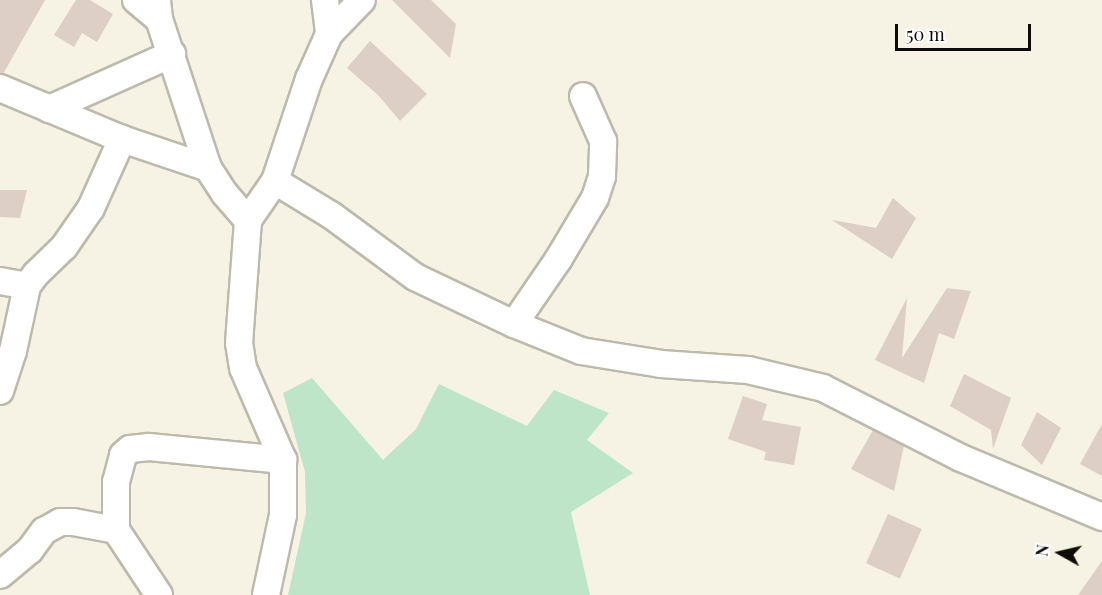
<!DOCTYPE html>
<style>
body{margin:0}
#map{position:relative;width:1102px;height:595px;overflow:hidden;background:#f6f3e4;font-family:"Playfair Display",serif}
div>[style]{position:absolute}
.green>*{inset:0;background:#bee5c7}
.building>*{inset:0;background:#ddcec6;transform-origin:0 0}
.roads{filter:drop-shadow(2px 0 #bdbaac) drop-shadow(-2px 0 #bdbaac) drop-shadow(0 2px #bdbaac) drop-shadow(0 -2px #bdbaac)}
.minor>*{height:26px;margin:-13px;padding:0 13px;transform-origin:13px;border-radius:13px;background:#fff}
span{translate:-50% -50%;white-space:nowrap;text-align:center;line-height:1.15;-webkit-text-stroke:6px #fff;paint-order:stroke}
.north{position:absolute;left:1030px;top:523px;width:60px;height:60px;-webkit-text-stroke:4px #fff;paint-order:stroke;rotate:278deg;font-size:16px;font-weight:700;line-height:24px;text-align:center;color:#0d0c08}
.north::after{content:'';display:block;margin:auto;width:21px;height:27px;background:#0d0c08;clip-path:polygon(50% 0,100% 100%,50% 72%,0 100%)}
.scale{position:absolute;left:895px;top:24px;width:136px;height:27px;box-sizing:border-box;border:3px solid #0d0c08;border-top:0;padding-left:8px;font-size:18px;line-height:21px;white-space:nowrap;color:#0d0c08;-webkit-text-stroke:4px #fff;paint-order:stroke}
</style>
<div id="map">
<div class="green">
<div style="clip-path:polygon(312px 378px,383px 460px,416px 429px,439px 384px,527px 426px,554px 390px,609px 413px,587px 440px,633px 473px,571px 512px,590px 595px,288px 595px,306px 513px,305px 472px,283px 393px)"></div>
</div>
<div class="building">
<div style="clip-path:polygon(0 0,45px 0,3px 74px,0 73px)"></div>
<div style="clip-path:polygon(76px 0,90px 0,113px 14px,97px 42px,82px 33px,74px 47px,54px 35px)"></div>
<div style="clip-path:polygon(392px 0,431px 0,456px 24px,450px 58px)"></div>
<div style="clip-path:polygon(370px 41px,427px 94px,400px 121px,378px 95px,347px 68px)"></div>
<div style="clip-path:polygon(0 190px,27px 190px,20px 218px,0 217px)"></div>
<div style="clip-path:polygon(893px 198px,916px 218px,892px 259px,832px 220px,876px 228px)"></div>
<div style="clip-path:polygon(947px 288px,971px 291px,954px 339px,939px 333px,924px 383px,875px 360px,907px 298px,902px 358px)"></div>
<div style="clip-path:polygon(964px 374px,1011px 398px,993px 449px,991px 430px,950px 406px)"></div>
<div style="clip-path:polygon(743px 396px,767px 404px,762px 420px,801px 427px,794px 465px,764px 460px,766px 452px,728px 439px)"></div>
<div style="clip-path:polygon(1037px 412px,1061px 428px,1042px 465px,1021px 445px)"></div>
<div style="clip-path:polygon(1102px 424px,1102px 476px,1080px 464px)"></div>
<div style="clip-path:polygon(873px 430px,904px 446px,894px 491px,851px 469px)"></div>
<div style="left:888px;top:514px;width:37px;height:54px;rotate:24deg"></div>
<div style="clip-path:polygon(1102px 561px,1102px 595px,1078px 595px)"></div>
</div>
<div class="roads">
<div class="minor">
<div style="left:136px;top:0;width:30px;rotate:40deg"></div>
<div style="left:157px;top:0;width:19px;rotate:84deg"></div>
<div style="left:159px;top:19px;width:157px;rotate:71.8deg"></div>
<div style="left:208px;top:168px;width:31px;rotate:57deg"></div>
<div style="left:225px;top:194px;width:35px;rotate:49deg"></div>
<div style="left:325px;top:0;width:34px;rotate:83deg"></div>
<div style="left:0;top:88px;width:132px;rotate:22.7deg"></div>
<div style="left:122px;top:139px;width:91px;rotate:18.6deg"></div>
<div style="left:49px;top:109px;width:135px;rotate:-24.1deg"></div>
<div style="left:275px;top:181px;width:66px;rotate:31.3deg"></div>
<div style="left:331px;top:215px;width:104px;rotate:36.4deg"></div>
<div style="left:415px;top:277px;width:110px;rotate:25.4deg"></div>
<div style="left:514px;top:324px;width:72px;rotate:21.9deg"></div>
<div style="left:581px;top:351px;width:81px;rotate:9.2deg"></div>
<div style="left:661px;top:364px;width:87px;rotate:3.9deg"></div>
<div style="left:748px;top:370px;width:77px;rotate:13.5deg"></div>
<div style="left:823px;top:388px;width:155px;rotate:26.9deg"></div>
<div style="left:961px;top:458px;width:153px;rotate:22.7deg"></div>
<div style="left:0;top:281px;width:27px;rotate:10deg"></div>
<div style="left:514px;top:324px;width:78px;rotate:-55.5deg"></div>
<div style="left:558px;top:260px;width:72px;rotate:-59.2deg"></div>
<div style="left:595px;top:198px;width:23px;rotate:-72deg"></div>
<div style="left:602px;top:176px;width:35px;rotate:-88deg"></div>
<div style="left:603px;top:141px;width:49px;rotate:-114deg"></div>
<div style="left:0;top:391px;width:42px;rotate:-72deg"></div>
<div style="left:13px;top:351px;width:66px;rotate:-77.8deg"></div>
<div style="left:27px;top:286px;width:15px;rotate:-53deg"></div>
<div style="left:36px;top:274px;width:39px;rotate:-44deg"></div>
<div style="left:64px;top:247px;width:47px;rotate:-55.3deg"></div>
<div style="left:91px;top:208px;width:76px;rotate:-65.8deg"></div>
<div style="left:0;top:575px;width:39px;rotate:-40deg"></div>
<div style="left:30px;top:550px;width:24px;rotate:-54deg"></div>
<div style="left:44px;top:531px;width:18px;rotate:-29deg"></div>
<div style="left:60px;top:522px;width:13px"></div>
<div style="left:73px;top:522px;width:44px;rotate:10.5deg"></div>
<div style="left:159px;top:595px;width:78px;rotate:-123.5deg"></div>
<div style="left:116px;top:530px;width:48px;rotate:-90deg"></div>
<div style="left:116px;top:482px;width:28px;rotate:-75deg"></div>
<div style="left:123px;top:455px;width:9px;rotate:-41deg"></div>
<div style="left:130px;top:449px;width:19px;rotate:-6deg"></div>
<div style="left:149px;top:447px;width:135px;rotate:5.5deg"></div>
<div style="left:266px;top:595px;width:82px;rotate:-78deg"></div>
<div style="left:283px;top:515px;width:55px;rotate:-90deg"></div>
<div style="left:283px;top:460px;width:100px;rotate:-113.5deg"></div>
<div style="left:243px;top:368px;width:25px;rotate:-99deg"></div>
<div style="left:239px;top:343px;width:123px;rotate:-85.8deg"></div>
<div style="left:248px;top:220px;width:47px;rotate:-55.3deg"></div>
<div style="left:275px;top:181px;width:108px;rotate:-71.6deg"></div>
<div style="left:309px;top:79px;width:49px;rotate:-66deg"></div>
<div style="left:329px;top:34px;width:47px;rotate:-45.9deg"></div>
</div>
</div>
<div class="north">N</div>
<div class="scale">50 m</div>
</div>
